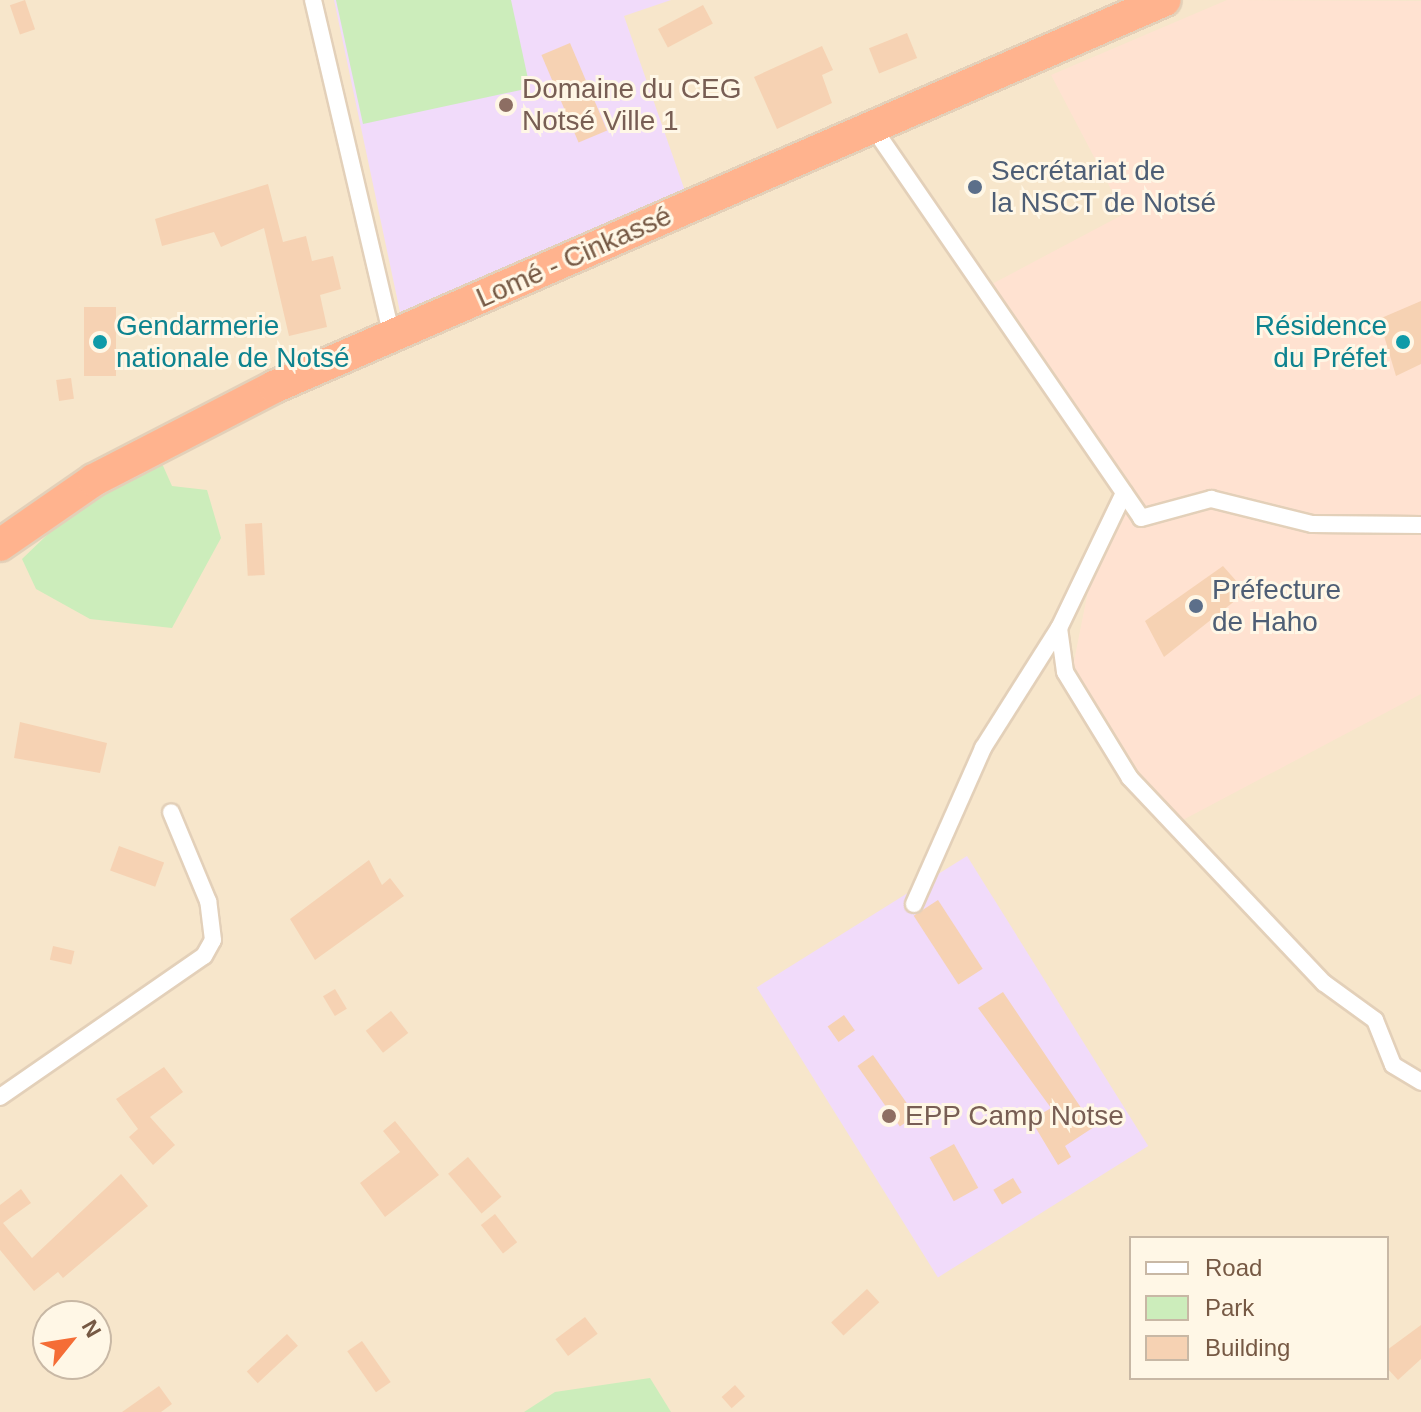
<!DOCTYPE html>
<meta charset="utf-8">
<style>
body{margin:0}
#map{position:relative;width:1421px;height:1412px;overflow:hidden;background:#fef4de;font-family:Helvetica,sans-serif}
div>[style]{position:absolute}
.residential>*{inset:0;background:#f7e6cb}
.commercial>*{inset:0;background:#ffe2d1}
.education>*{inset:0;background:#f1dbfa;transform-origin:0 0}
.green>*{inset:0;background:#ccedbb}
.building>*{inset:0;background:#f6d2b3;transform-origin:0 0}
.roads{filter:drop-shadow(2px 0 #e3d0b9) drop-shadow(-2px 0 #e3d0b9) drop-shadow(0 2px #e3d0b9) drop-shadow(0 -2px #e3d0b9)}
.street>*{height:16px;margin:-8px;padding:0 8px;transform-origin:8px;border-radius:8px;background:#fff}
.highway>*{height:32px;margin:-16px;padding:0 16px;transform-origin:16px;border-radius:16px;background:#ffb38e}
.dots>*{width:22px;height:22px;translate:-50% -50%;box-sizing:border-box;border:4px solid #fff7e6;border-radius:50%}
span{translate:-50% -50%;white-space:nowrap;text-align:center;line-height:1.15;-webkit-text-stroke:6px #fff7e6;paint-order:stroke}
.education-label{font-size:28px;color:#785e54}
.left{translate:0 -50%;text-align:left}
.service-label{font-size:28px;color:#4e5e75}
.street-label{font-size:28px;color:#765944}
.culture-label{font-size:28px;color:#0d838f}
.right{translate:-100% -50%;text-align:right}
.legend{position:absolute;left:1129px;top:1236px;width:260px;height:144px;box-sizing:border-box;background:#fff7e6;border:2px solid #c8b8a5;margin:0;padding:10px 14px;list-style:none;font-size:24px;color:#765944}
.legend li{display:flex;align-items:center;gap:16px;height:40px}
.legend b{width:40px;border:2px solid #c8b8a5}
.north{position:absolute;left:32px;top:1300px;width:80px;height:80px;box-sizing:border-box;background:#fff7e6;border:2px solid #c8b8a5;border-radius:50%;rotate:60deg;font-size:22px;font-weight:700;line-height:32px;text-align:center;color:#765944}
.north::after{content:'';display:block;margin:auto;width:28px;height:36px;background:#f56d36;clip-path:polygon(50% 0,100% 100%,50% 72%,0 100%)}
</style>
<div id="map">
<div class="residential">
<div style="clip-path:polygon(evenodd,0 0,1421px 0,1421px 1412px,0 1412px,0 0,1131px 1238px,1387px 1238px,1387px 1378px,1131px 1378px,1131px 1238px,0 0,48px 1316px,96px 1316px,96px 1364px,48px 1364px,48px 1316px)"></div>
</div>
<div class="commercial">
<div style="clip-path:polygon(1227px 0,1421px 1px,1421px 694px,1181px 821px,1133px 771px,1073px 666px,1089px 586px,1125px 516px,1117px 466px,990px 285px,1124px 214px,1051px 75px)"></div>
</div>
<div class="education">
<div style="clip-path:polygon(334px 0,671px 0,624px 16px,686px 194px,400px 312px)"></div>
<div style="left:967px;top:856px;width:342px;height:248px;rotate:58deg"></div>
</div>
<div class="green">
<div style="clip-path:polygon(336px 0,511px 0,530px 88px,363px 124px)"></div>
<div style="clip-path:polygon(160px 459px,172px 486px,207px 490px,221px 538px,172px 628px,90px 619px,36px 589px,22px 559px,72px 511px)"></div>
<div style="clip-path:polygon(650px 1378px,671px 1412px,524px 1412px,555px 1392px)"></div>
</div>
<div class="building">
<div style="left:25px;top:0;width:31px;height:16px;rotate:71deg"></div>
<div style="left:703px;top:5px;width:21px;height:51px;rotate:62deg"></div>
<div style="left:907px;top:33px;width:27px;height:41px;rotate:68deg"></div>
<div style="left:570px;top:43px;width:95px;height:31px;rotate:67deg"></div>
<div style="clip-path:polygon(822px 46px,833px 70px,822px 75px,832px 103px,777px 129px,754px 77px)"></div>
<div style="clip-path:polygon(268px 184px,283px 242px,306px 236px,312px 261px,333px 256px,341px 289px,320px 295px,327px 327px,289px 336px,264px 228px,221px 247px,214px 232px,162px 246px,155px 219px)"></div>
<div style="clip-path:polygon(1421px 301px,1421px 364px,1396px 376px,1379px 319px)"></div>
<div style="left:84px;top:307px;width:32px;height:69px"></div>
<div style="left:71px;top:378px;width:21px;height:15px;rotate:82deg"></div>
<div style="left:262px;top:523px;width:52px;height:17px;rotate:87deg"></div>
<div style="clip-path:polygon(1223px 566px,1246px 592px,1164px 657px,1145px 621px)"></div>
<div style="clip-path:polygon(20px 722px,107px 743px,100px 773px,14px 758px)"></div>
<div style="left:119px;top:846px;width:48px;height:26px;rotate:20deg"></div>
<div style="clip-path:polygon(369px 860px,382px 885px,390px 878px,404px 896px,315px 960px,290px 919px)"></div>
<div style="left:938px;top:900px;width:82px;height:29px;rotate:57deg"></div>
<div style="left:53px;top:946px;width:22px;height:14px;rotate:13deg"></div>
<div style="left:335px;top:989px;width:23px;height:14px;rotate:59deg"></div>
<div style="clip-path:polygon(1003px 992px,1094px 1127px,1065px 1146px,1071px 1157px,1058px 1165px,1031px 1120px,1051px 1108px,978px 1008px)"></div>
<div style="left:391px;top:1011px;width:28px;height:32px;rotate:52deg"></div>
<div style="left:844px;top:1015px;width:19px;height:20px;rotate:55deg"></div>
<div style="left:873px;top:1055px;width:74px;height:19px;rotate:55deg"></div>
<div style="clip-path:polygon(164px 1067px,183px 1092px,150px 1117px,175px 1145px,153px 1165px,129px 1137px,138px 1129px,116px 1099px)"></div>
<div style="clip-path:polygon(395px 1121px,439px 1175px,385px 1217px,360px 1183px,400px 1152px,383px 1131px)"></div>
<div style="left:954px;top:1144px;width:50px;height:28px;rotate:61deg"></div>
<div style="left:468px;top:1157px;width:52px;height:26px;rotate:50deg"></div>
<div style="clip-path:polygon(121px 1174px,148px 1206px,63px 1278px,58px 1272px,34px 1291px,0 1250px,0 1205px,21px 1189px,31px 1203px,3px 1223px,32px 1258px)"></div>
<div style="left:1013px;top:1178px;width:17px;height:23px;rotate:59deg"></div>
<div style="left:495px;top:1214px;width:36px;height:18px;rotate:52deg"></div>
<div style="left:867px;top:1289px;width:18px;height:49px;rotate:47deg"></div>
<div style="left:585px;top:1317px;width:21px;height:37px;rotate:53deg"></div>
<div style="clip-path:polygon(1421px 1325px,1421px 1359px,1398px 1380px,1387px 1368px,1387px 1350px)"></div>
<div style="left:287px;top:1334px;width:16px;height:55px;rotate:47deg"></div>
<div style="left:362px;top:1341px;width:50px;height:18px;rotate:55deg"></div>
<div style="left:735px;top:1385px;width:15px;height:18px;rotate:48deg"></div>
<div style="clip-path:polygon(159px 1386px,172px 1404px,161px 1412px,122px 1412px)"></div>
</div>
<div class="roads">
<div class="street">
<div style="left:313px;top:0;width:347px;rotate:76.8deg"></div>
<div style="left:872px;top:126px;width:475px;rotate:55.5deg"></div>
<div style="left:1141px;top:518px;width:73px;rotate:-15.2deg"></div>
<div style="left:1211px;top:499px;width:104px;rotate:13.9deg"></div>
<div style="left:1312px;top:524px;width:109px;rotate:0.5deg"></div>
<div style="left:1124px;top:493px;width:150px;rotate:115.7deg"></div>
<div style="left:1059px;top:628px;width:44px;rotate:82.2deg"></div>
<div style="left:1065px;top:672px;width:124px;rotate:58.5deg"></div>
<div style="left:1130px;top:778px;width:282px;rotate:46.6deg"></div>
<div style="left:1324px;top:983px;width:63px;rotate:36deg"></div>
<div style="left:1375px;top:1020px;width:48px;rotate:68.2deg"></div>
<div style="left:1393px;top:1065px;width:33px;rotate:31deg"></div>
<div style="left:914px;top:904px;width:171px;rotate:-66.1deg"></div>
<div style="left:983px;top:748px;width:142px;rotate:-57.7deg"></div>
<div style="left:0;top:1097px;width:248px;rotate:-34.7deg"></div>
<div style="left:204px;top:956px;width:18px;rotate:-61deg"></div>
<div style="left:213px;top:940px;width:39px;rotate:-97deg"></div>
<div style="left:208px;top:901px;width:96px;rotate:-112.6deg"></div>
</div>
<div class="highway">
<div style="left:0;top:545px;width:114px;rotate:-34.7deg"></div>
<div style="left:94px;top:480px;width:203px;rotate:-27.3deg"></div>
<div style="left:274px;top:387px;width:971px;rotate:-23.48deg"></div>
</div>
</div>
<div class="dots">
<div style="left:506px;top:105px;background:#8d6e63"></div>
<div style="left:975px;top:187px;background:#5c6f8a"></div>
<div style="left:100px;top:342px;background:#0f9aa8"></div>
<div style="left:1403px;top:342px;background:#0f9aa8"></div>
<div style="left:1196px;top:606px;background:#5c6f8a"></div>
<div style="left:889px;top:1116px;background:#8d6e63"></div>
</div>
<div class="education-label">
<span class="left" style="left:522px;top:105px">Domaine du CEG<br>Notsé Ville 1</span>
<span class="left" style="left:905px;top:1116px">EPP Camp Notse</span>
</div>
<div class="service-label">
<span class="left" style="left:991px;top:187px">Secrétariat de<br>la NSCT de Notsé</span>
<span class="left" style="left:1212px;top:606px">Préfecture<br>de Haho</span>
</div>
<div class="street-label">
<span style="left:574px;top:257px;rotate:-24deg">Lomé - Cinkassé</span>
</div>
<div class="culture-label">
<span class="left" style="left:116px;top:342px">Gendarmerie<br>nationale de Notsé</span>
<span class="right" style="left:1387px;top:342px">Résidence<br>du Préfet</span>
</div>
<ul class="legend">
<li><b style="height:10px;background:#fff"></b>Road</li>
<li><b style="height:22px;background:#ccedbb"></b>Park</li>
<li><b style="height:22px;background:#f6d2b3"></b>Building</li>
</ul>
<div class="north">N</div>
</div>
